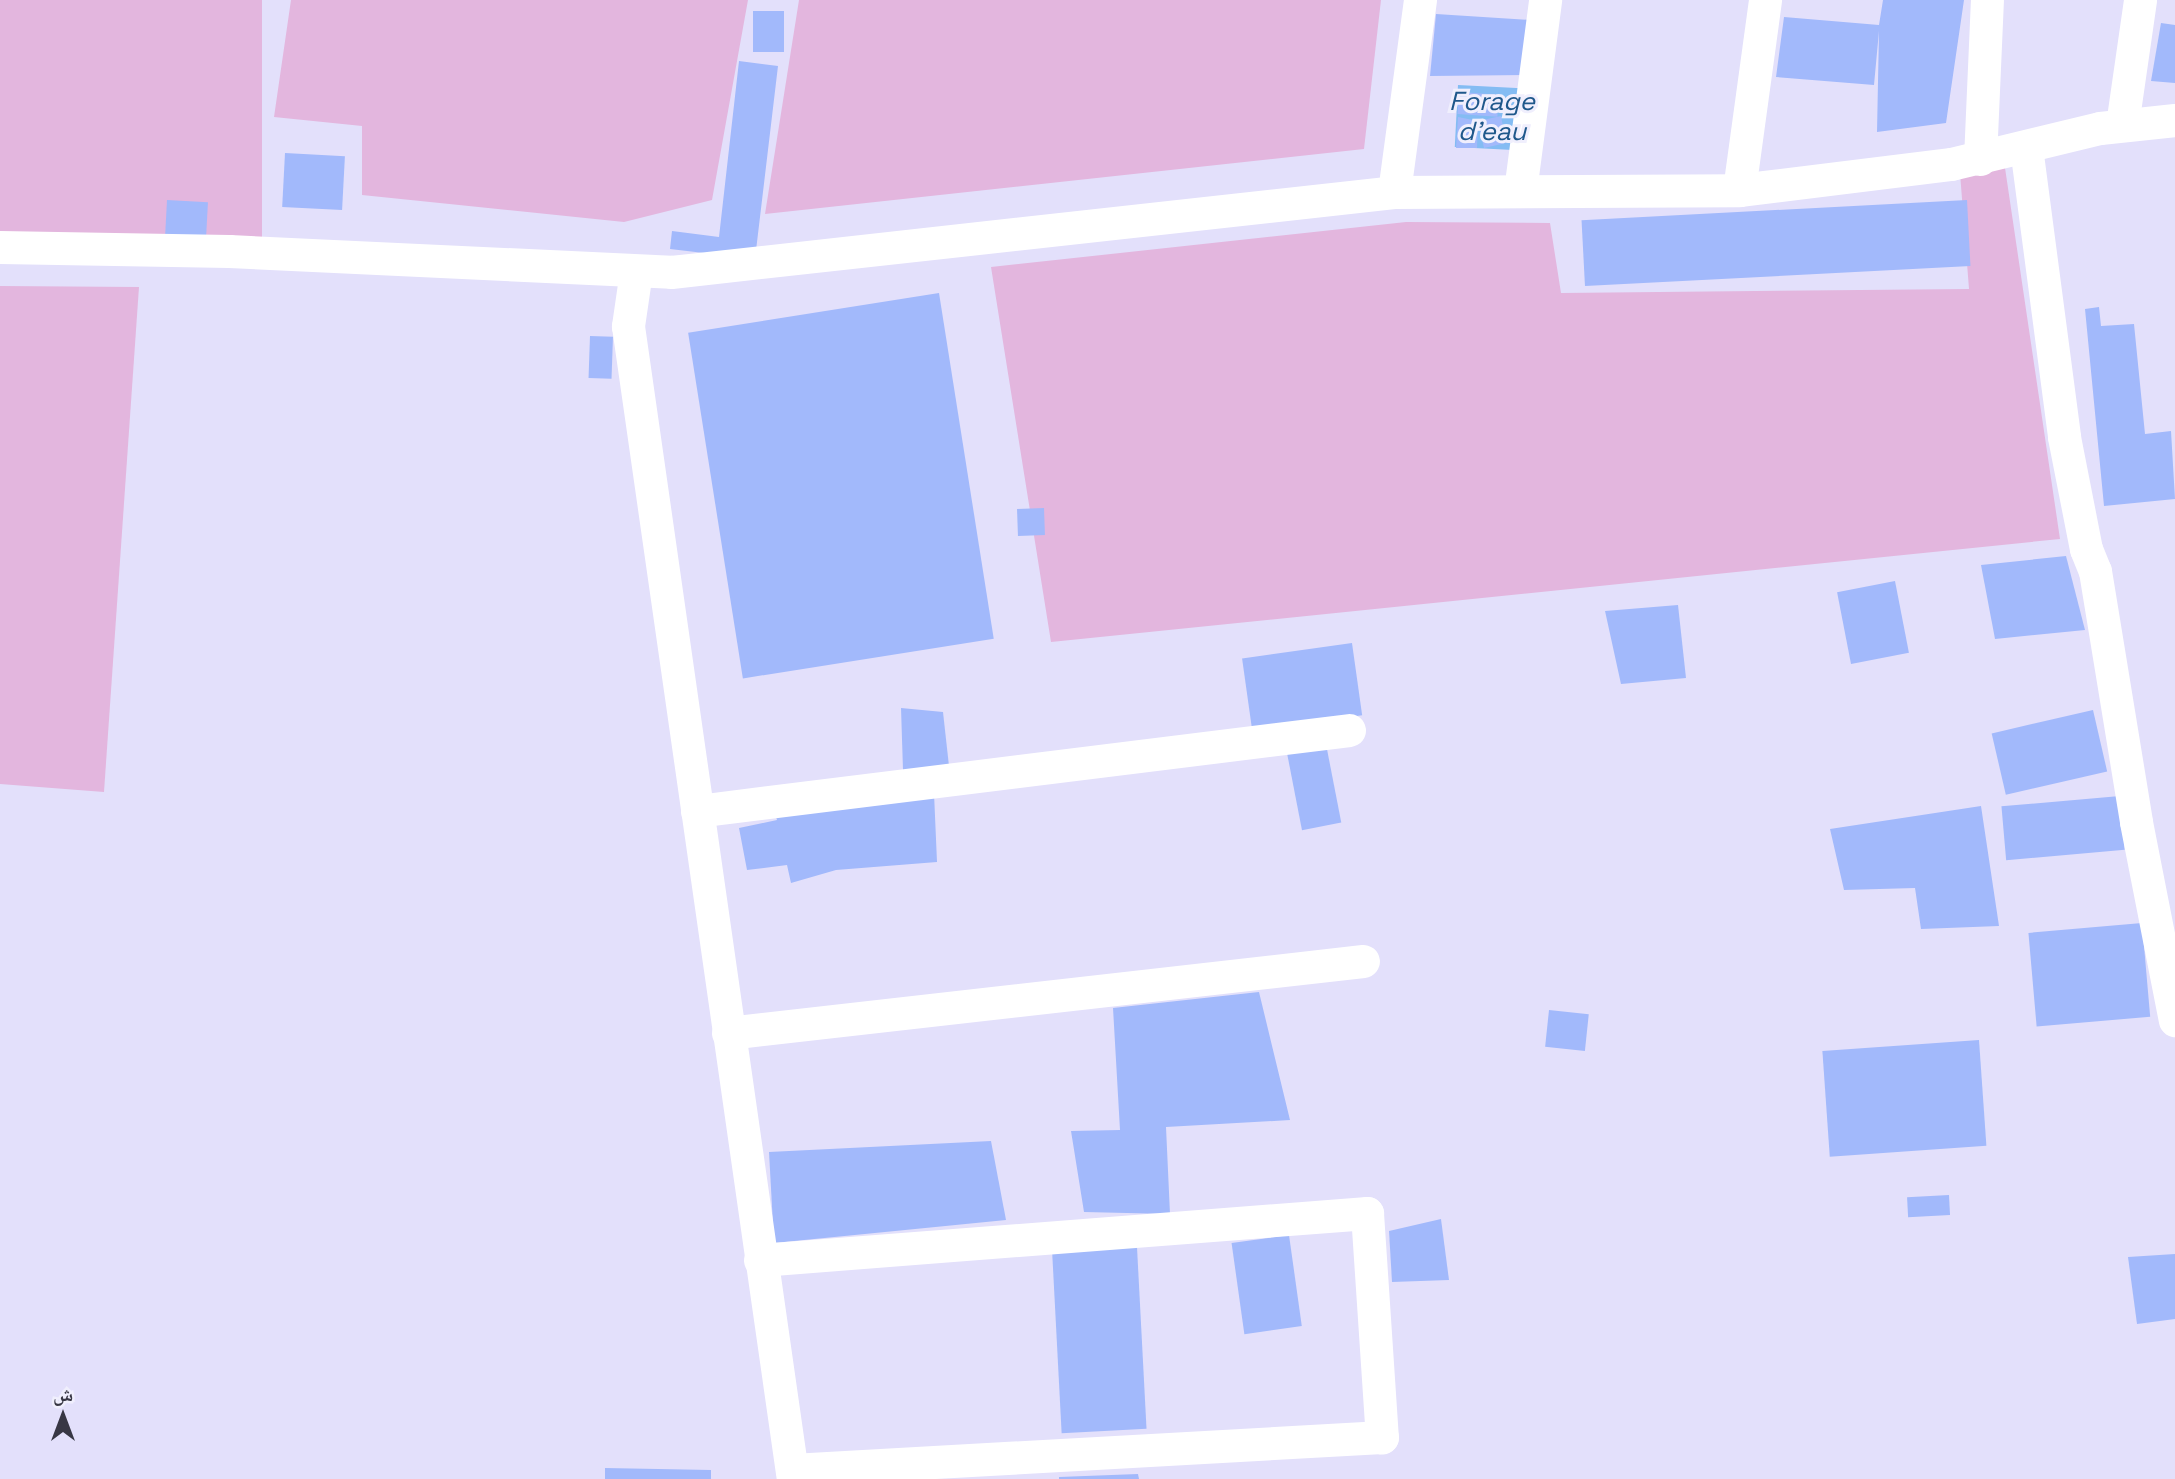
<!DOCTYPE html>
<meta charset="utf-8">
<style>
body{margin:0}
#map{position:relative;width:2175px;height:1479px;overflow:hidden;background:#e3e0fb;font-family:"Space Grotesk","Noto Naskh Arabic",sans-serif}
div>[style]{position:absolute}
.green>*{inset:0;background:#e3b6de;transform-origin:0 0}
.water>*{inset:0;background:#84bcf3;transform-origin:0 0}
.building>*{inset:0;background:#a2b9fb;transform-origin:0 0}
.street>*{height:33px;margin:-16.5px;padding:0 16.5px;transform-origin:16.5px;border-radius:16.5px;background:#fff}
span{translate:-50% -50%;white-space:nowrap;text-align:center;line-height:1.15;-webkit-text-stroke:6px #f0effd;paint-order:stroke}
.water-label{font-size:26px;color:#1f588b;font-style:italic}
.north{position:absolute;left:28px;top:1381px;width:70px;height:70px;-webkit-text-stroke:5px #f0effd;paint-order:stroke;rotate:0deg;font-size:19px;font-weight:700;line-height:28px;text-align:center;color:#383744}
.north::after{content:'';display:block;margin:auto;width:24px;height:32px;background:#383744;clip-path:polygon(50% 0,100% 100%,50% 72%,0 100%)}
</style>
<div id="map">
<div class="green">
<div style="left:0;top:0;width:262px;height:247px"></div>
<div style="clip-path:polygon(291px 0,748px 0,712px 200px,624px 222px,362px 195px,362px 126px,274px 117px)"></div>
<div style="clip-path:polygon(799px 0,1381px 0,1364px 149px,765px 214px)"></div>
<div style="clip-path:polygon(2004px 161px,2060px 539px,1051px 642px,991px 267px,1406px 222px,1550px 223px,1561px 293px,1969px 289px,1960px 173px)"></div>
<div style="clip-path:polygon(0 286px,139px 287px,104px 792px,0 784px)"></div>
</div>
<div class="water">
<div style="left:1458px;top:85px;width:68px;height:62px;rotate:3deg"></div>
</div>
<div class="building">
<div style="clip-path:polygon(1883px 0,1964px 0,1946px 123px,1877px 132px,1879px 31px,1874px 85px,1776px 77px,1784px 17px,1879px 25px)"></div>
<div style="left:753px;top:11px;width:31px;height:41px"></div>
<div style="clip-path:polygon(1436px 14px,1531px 20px,1527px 75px,1430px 76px)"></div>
<div style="clip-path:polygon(2161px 23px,2175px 25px,2175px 83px,2151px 81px)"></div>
<div style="clip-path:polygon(739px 61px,778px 66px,755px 259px,670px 249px,672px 231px,719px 237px)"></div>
<div style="left:1459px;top:92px;width:40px;height:22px;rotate:4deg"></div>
<div style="clip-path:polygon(1501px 116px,1506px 143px,1484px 148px,1478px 122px,1477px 148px,1456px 148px,1458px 117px,1478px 121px)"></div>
<div style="left:285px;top:153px;width:60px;height:54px;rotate:3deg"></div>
<div style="left:167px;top:200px;width:41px;height:41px;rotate:3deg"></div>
<div style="left:1967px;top:200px;width:66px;height:386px;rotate:87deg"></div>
<div style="left:939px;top:293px;width:350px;height:254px;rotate:81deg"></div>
<div style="clip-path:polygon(2099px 307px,2101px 326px,2134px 324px,2145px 434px,2171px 431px,2175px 499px,2104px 506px,2085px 309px)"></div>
<div style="left:590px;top:336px;width:23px;height:42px;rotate:2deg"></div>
<div style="left:1044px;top:508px;width:27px;height:27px;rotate:88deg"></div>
<div style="clip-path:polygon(2066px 556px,2085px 630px,1995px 639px,1981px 565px)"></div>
<div style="left:1895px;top:581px;width:73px;height:59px;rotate:79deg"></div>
<div style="clip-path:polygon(1678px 605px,1686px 678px,1621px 684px,1605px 611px)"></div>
<div style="left:1352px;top:643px;width:73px;height:111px;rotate:82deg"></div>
<div style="clip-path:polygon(901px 708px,943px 712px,949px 766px,903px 770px)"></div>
<div style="left:2093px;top:710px;width:63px;height:104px;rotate:77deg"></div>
<div style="left:1326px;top:744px;width:80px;height:40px;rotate:79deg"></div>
<div style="clip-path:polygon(934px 793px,937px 862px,836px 870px,791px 883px,787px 865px,747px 870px,739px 828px,777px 820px,774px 811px)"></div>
<div style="left:2120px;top:796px;width:54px;height:119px;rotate:85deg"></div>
<div style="clip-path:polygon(1981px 806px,1999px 926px,1921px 929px,1915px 888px,1844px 890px,1830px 829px)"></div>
<div style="left:2142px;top:923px;width:94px;height:114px;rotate:85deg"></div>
<div style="clip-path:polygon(1259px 992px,1290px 1120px,1166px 1127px,1170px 1214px,1084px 1212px,1071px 1131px,1120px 1130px,1113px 1008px)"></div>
<div style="left:1549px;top:1010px;width:40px;height:37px;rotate:6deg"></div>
<div style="left:1979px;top:1040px;width:106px;height:157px;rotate:86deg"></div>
<div style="clip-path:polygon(991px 1141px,1006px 1220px,774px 1243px,769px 1152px)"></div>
<div style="left:1949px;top:1195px;width:20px;height:42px;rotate:87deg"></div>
<div style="clip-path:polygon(1441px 1219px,1449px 1280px,1392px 1282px,1389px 1231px)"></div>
<div style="left:1289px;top:1235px;width:92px;height:58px;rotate:82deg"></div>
<div style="left:1137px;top:1247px;width:182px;height:85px;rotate:87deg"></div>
<div style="clip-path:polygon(2175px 1254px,2175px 1319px,2137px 1324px,2128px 1257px)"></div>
<div style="clip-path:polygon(605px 1468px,711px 1470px,711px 1479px,605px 1479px)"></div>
<div style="clip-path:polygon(1138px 1474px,1139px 1479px,1059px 1479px,1059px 1477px)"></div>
</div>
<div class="street">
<div style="left:2122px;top:125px;width:126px;rotate:-81.8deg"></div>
<div style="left:2026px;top:147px;width:292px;rotate:82.5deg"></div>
<div style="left:2064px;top:437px;width:114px;rotate:78.9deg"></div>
<div style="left:2086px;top:549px;width:24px;rotate:68deg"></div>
<div style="left:2095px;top:571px;width:254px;rotate:80.7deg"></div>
<div style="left:2136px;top:822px;width:202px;rotate:78.9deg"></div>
<div style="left:1980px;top:159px;width:159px;rotate:-87.5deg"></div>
<div style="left:1739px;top:190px;width:192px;rotate:-82.2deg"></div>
<div style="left:1520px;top:191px;width:193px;rotate:-82.5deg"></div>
<div style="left:1394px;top:192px;width:194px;rotate:-82.3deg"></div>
<div style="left:0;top:247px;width:229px;rotate:1deg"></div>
<div style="left:229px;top:251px;width:442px;rotate:2.7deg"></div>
<div style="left:671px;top:272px;width:727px;rotate:-6.31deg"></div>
<div style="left:1394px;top:192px;width:345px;rotate:-0.3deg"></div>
<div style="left:1739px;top:190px;width:214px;rotate:-7deg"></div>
<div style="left:1951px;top:164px;width:153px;rotate:-13.6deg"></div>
<div style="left:2100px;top:128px;width:75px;rotate:-6.1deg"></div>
<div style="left:636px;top:271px;width:56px;rotate:98.3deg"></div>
<div style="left:628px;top:326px;width:1165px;rotate:81.86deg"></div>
<div style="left:697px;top:811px;width:657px;rotate:-7.08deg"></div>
<div style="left:728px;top:1033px;width:639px;rotate:-6.47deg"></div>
<div style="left:760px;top:1260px;width:609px;rotate:-4.43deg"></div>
<div style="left:1367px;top:1213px;width:225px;rotate:86.2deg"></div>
<div style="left:1382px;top:1437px;width:591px;rotate:176.8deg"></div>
</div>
<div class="water-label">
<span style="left:1492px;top:117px">Forage<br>d'eau</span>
</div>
<div class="north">ش</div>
</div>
